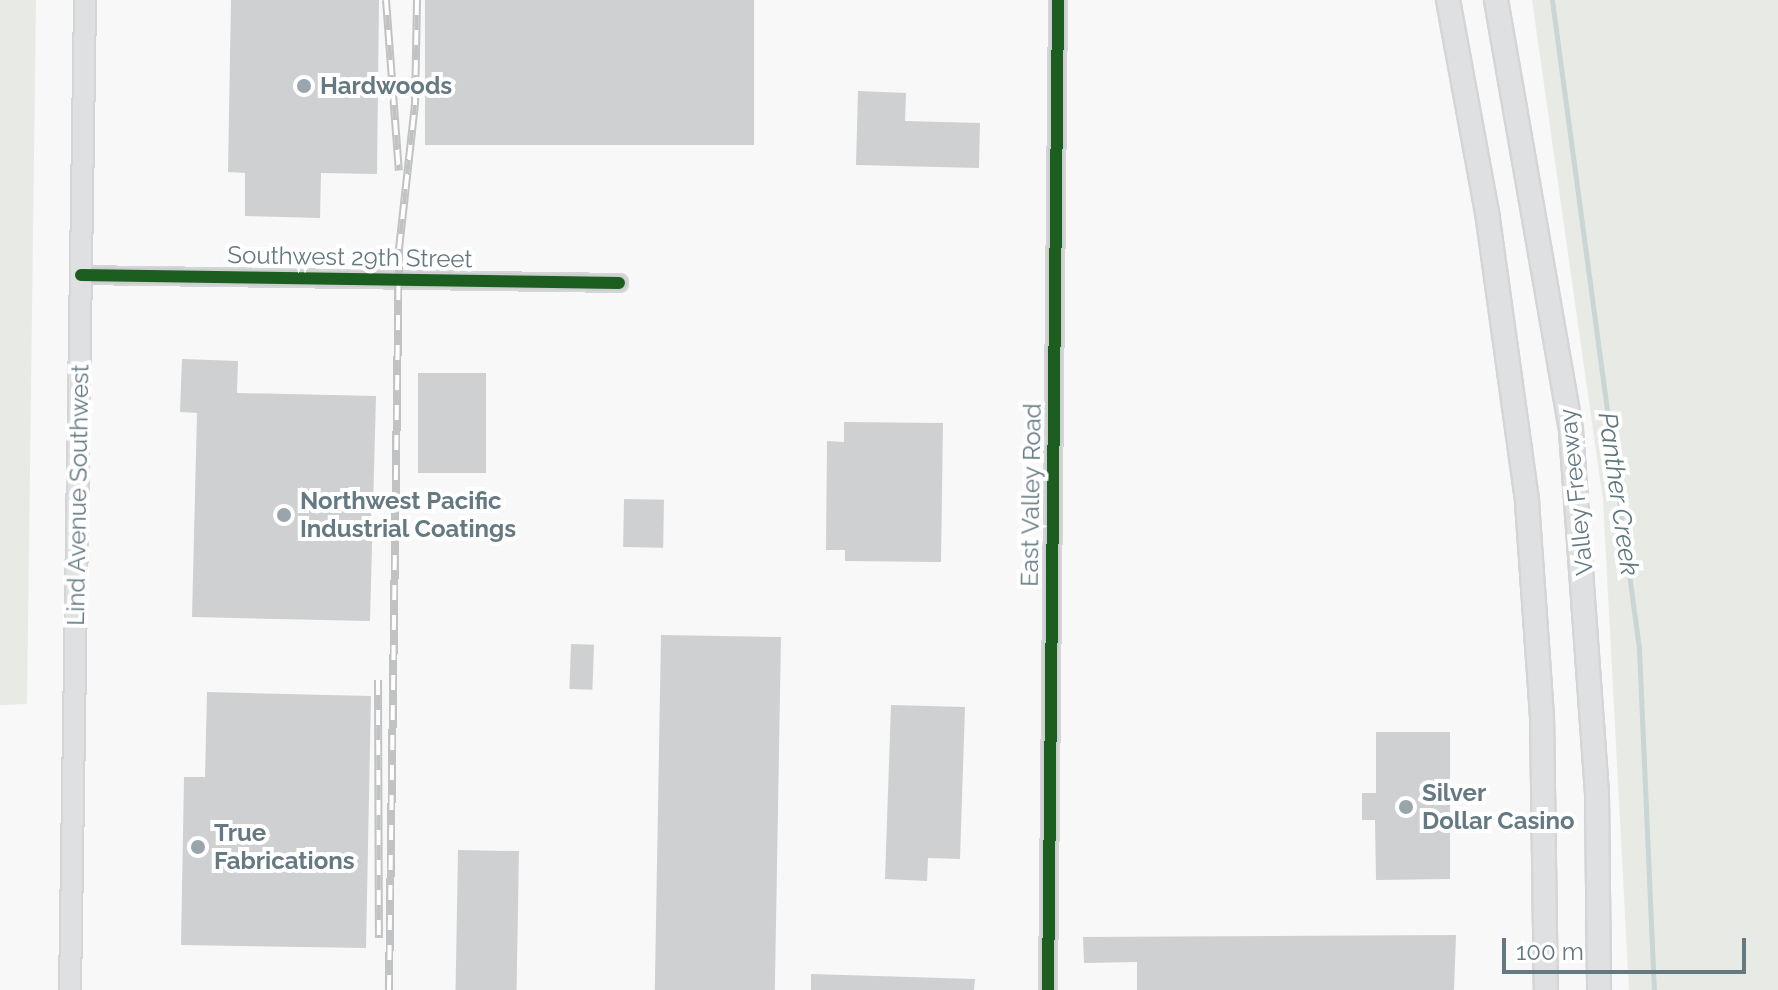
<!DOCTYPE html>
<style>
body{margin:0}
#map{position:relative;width:1778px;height:990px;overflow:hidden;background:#f8f8f8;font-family:Raleway,sans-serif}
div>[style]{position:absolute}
.green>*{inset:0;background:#e8eae5}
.stream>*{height:5px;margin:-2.5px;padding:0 2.5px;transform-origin:2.5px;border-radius:2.5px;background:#cad5d6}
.building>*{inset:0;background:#ced0d1;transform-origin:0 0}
.roads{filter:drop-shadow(2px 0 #d4d5d6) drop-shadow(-2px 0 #d4d5d6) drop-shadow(0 2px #d4d5d6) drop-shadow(0 -2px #d4d5d6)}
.minor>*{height:16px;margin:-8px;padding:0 8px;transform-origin:8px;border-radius:8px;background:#cbcdce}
.major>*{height:20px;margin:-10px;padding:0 10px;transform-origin:10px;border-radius:10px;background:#dfe0e1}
.highway>*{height:22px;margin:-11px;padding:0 11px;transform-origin:11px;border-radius:11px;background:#dfe0e1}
.rail>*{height:8px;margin-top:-4px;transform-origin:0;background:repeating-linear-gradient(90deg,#fff 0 15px,#c1c2c3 0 30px);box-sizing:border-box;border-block:2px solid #c1c2c3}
.cycleway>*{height:12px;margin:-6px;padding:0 6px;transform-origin:6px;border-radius:6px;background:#1b5e20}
.dots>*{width:22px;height:22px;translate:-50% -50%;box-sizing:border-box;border:4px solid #fff;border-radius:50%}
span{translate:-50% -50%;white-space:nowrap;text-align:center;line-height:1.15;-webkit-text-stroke:8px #fff;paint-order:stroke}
.poi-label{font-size:24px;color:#647982;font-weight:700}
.left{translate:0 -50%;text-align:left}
.street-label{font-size:24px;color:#647982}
.water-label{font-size:26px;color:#5f787c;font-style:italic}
.scale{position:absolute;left:1502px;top:938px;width:244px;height:36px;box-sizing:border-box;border:4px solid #647982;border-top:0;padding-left:10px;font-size:24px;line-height:28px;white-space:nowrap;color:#647982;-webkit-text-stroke:6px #fff;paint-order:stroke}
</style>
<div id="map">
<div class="green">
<div style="clip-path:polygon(0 0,36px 0,27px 704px,0 705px)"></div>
<div style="clip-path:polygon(1532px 0,1778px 0,1778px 990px,1629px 990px,1603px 500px)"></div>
</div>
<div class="stream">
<div style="left:1552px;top:0;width:655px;rotate:82.36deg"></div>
<div style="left:1639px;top:649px;width:341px;rotate:87.5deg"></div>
</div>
<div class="building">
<div style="clip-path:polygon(231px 0,379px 0,377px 174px,321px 173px,320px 218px,245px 216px,245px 173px,228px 172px)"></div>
<div style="left:425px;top:0;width:329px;height:145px"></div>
<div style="clip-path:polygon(858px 91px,906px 93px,905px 121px,980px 123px,979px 168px,856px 165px)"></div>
<div style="clip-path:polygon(182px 359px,238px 361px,237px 393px,376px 396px,370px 621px,192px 617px,197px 413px,180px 412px)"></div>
<div style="left:418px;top:373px;width:68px;height:100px"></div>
<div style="clip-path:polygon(844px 422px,943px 423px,941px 562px,845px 561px,845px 550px,826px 550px,827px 441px,844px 442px)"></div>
<div style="left:624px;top:499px;width:40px;height:48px;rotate:1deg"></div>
<div style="left:661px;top:635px;width:120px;height:355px;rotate:1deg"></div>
<div style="left:571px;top:644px;width:23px;height:45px;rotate:2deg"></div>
<div style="clip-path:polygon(207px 692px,371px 696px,366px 948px,181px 945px,184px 777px,205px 777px)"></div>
<div style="clip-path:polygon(891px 705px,965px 707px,960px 859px,928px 858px,927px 881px,885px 879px)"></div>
<div style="clip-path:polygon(1376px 732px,1450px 732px,1450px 879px,1376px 880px,1375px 820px,1362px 820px,1362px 793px,1376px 793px)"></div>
<div style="left:458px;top:850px;width:61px;height:140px;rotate:1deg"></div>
<div style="clip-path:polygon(1456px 935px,1454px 990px,1137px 990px,1137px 962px,1084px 963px,1083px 937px)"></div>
<div style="clip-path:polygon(811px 974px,975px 979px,974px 990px,811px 990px)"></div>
</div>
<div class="roads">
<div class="minor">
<div style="left:81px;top:275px;width:538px;rotate:0.85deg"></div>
<div style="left:1048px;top:990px;width:990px;rotate:-89.42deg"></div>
</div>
<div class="major">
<div style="left:70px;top:990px;width:990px;rotate:-89.13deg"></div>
</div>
<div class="highway">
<div style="left:1448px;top:0;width:216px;rotate:79.6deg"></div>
<div style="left:1487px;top:212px;width:293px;rotate:82.1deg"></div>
<div style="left:1527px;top:502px;width:214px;rotate:86deg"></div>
<div style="left:1542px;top:715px;width:275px;rotate:89.2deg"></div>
<div style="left:1496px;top:0;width:437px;rotate:80.1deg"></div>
<div style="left:1571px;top:431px;width:363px;rotate:85.9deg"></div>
<div style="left:1597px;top:793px;width:197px;rotate:89.4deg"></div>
</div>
</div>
<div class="rail">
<div style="left:386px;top:0;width:171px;rotate:85.7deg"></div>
<div style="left:378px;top:680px;width:258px;rotate:89.8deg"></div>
<div style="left:389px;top:990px;width:741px;rotate:-89.23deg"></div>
<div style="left:399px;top:249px;width:145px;rotate:-83.7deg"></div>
<div style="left:415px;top:105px;width:105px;rotate:-88.9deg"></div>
</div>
<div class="cycleway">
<div style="left:81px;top:275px;width:538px;rotate:0.85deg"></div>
<div style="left:1048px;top:990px;width:990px;rotate:-89.42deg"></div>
</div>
<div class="dots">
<div style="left:304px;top:86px;background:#98a5ab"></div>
<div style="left:284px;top:515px;background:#98a5ab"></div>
<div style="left:1406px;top:807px;background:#98a5ab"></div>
<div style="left:198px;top:847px;background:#98a5ab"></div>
</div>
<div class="poi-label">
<span class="left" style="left:320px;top:86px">Hardwoods</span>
<span class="left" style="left:300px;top:515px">Northwest Pacific<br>Industrial Coatings</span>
<span class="left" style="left:1422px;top:807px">Silver<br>Dollar Casino</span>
<span class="left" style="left:214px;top:847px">True<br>Fabrications</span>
</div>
<div class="street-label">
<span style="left:350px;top:257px;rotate:1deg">Southwest 29th Street</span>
<span style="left:1576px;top:492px;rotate:-96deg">Valley Freeway</span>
<span style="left:78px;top:495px;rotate:-89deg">Lind Avenue Southwest</span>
<span style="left:1031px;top:495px;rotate:-89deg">East Valley Road</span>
</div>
<div class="water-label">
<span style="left:1618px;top:494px;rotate:82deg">Panther Creek</span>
</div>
<div class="scale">100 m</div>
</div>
